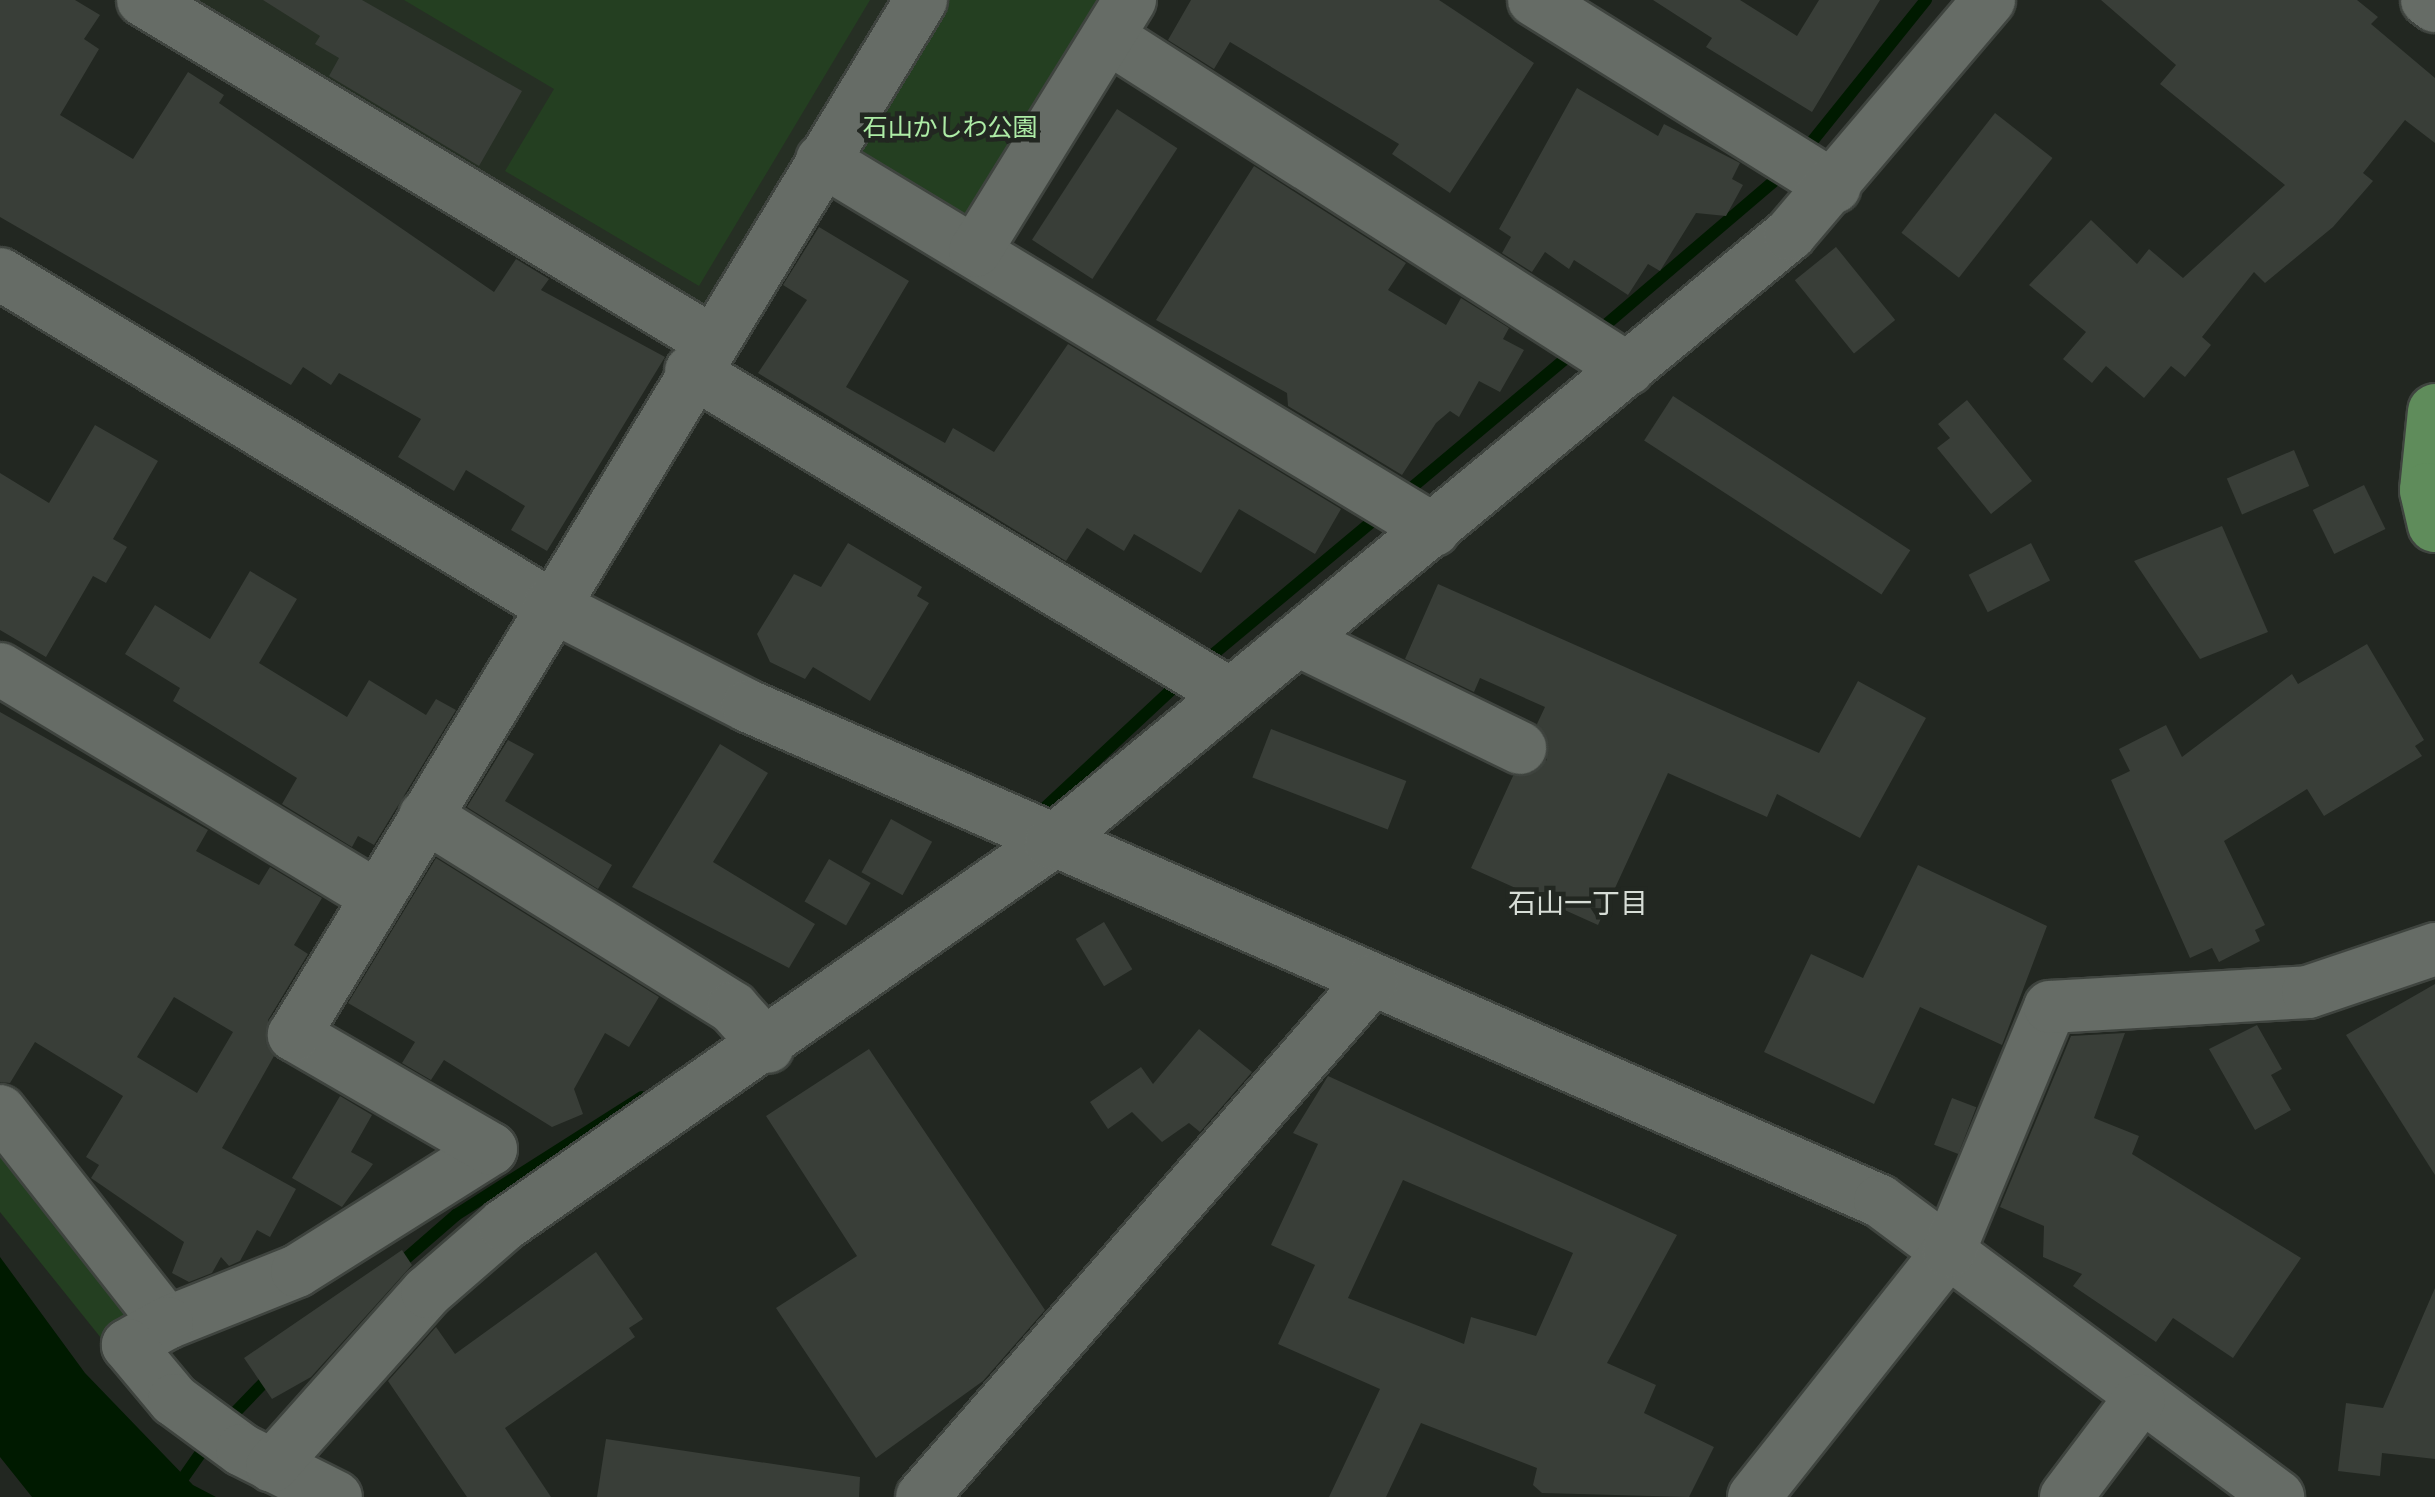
<!DOCTYPE html>
<meta charset="utf-8">
<style>
body{margin:0}
#map{position:relative;width:2435px;height:1497px;overflow:hidden;background:#222721;font-family:"Open Sans","Noto Sans JP",sans-serif}
div>[style]{position:absolute}
.built>*{inset:0;background:#262f24}
.green>*{inset:0;background:#243f21}
.water>*{inset:0;background:#001a00}
.stream>*{height:12px;margin:-6px;padding:0 6px;transform-origin:6px;border-radius:6px;background:#001a00}
.building>*{inset:0;background:#393e38;transform-origin:0 0}
.roads{filter:drop-shadow(2px 0 #3f443f) drop-shadow(-2px 0 #3f443f) drop-shadow(0 2px #3f443f) drop-shadow(0 -2px #3f443f)}
.minor>*{height:52px;margin:-26px;padding:0 26px;transform-origin:26px;border-radius:26px;background:#666c66}
.major>*{height:55px;margin:-27.5px;padding:0 27.5px;transform-origin:27.5px;border-radius:27.5px;background:#5f8c5b}
span{translate:-50% -50%;white-space:nowrap;text-align:center;line-height:1.15;-webkit-text-stroke:9px #222721;paint-order:stroke}
.park-label{font-size:25px;color:#adeca6}
.neighbourhood-label{font-size:28px;color:#d7ddd6}
</style>
<div id="map">
<div class="built">
<div style="clip-path:polygon(197px 0,896px 0,702px 310px)"></div>
</div>
<div class="green">
<div style="clip-path:polygon(404px 0,870px 0,699px 286px,505px 171px,554px 89px)"></div>
<div style="clip-path:polygon(941px 0,1114px 0,987px 208px,957px 220px,843px 155px)"></div>
<div style="clip-path:polygon(0 1145px,135px 1312px,101px 1338px,0 1212px)"></div>
</div>
<div class="water">
<div style="clip-path:polygon(0 1257px,85px 1373px,193px 1485px,216px 1497px,32px 1497px,0 1457px)"></div>
</div>
<div class="stream">
<div style="left:1802px;top:154px;width:198px;rotate:-51.2deg"></div>
<div style="left:1595px;top:334px;width:250px;rotate:-40.5deg"></div>
<div style="left:1403px;top:495px;width:226px;rotate:-40deg"></div>
<div style="left:1204px;top:662px;width:231px;rotate:-39.9deg"></div>
<div style="left:1035px;top:817px;width:200px;rotate:-43deg"></div>
<div style="left:395px;top:1268px;width:81px;rotate:-41deg"></div>
<div style="left:456px;top:1215px;width:220px;rotate:-32.4deg"></div>
<div style="left:226px;top:1422px;width:69px;rotate:-46.2deg"></div>
<div style="left:170px;top:1497px;width:68px;rotate:-55.1deg"></div>
</div>
<div class="building">
<div style="clip-path:polygon(0 0,75px 0,100px 15px,84px 39px,99px 49px,60px 115px,133px 159px,188px 72px,224px 95px,219px 103px,494px 292px,516px 259px,549px 279px,541px 290px,665px 357px,547px 551px,511px 530px,525px 506px,466px 470px,454px 491px,398px 457px,421px 419px,339px 373px,331px 385px,303px 367px,291px 385px,0 217px)"></div>
<div style="clip-path:polygon(263px 0,362px 0,522px 91px,479px 166px,329px 76px,339px 58px,315px 44px,320px 36px)"></div>
<div style="clip-path:polygon(1191px 0,1439px 0,1534px 63px,1450px 193px,1392px 154px,1399px 144px,1230px 42px,1214px 69px,1168px 40px)"></div>
<div style="clip-path:polygon(1653px 0,1740px 0,1797px 36px,1819px 0,1880px 0,1812px 112px,1706px 47px,1712px 38px)"></div>
<div style="clip-path:polygon(2101px 0,2357px 0,2378px 17px,2371px 24px,2435px 78px,2435px 143px,2405px 120px,2363px 173px,2373px 181px,2333px 227px,2265px 283px,2254px 272px,2202px 337px,2211px 345px,2185px 377px,2171px 366px,2144px 398px,2106px 366px,2092px 383px,2063px 359px,2086px 332px,2029px 285px,2091px 220px,2137px 264px,2149px 249px,2183px 278px,2285px 185px,2160px 84px,2176px 65px)"></div>
<div style="clip-path:polygon(1577px 88px,1658px 136px,1664px 124px,1740px 163px,1732px 179px,1743px 185px,1726px 216px,1696px 213px,1660px 271px,1648px 264px,1628px 295px,1574px 260px,1569px 269px,1545px 252px,1532px 272px,1502px 253px,1511px 237px,1499px 229px)"></div>
<div style="left:1117px;top:109px;width:72px;height:156px;rotate:33deg"></div>
<div style="left:1995px;top:113px;width:73px;height:152px;rotate:38deg"></div>
<div style="clip-path:polygon(1254px 166px,1406px 263px,1388px 290px,1446px 325px,1461px 298px,1509px 328px,1503px 339px,1524px 350px,1500px 392px,1479px 381px,1459px 417px,1450px 411px,1436px 423px,1402px 475px,1288px 406px,1287px 393px,1156px 320px)"></div>
<div style="clip-path:polygon(819px 227px,909px 281px,846px 387px,945px 443px,953px 428px,994px 452px,1068px 344px,1341px 509px,1315px 554px,1239px 509px,1201px 573px,1134px 534px,1124px 551px,1087px 528px,1066px 561px,758px 373px,807px 300px,783px 285px)"></div>
<div style="left:1836px;top:247px;width:94px;height:53px;rotate:51deg"></div>
<div style="left:1673px;top:396px;width:283px;height:53px;rotate:33deg"></div>
<div style="clip-path:polygon(1967px 400px,2032px 481px,1991px 514px,1937px 448px,1950px 438px,1938px 424px)"></div>
<div style="clip-path:polygon(95px 425px,158px 461px,113px 539px,127px 547px,106px 583px,93px 576px,46px 657px,0 630px,0 473px,49px 503px)"></div>
<div style="left:2294px;top:450px;width:39px;height:73px;rotate:67deg"></div>
<div style="left:2364px;top:485px;width:49px;height:57px;rotate:64deg"></div>
<div style="clip-path:polygon(2222px 526px,2268px 632px,2200px 659px,2134px 561px)"></div>
<div style="clip-path:polygon(848px 543px,922px 587px,917px 596px,929px 603px,870px 701px,813px 667px,805px 679px,770px 662px,757px 634px,794px 574px,821px 587px)"></div>
<div style="left:2031px;top:543px;width:42px;height:70px;rotate:63deg"></div>
<div style="clip-path:polygon(250px 571px,297px 599px,259px 663px,347px 717px,369px 680px,426px 715px,436px 699px,456px 710px,374px 845px,358px 836px,352px 847px,282px 804px,297px 778px,173px 701px,180px 688px,125px 654px,155px 605px,210px 639px)"></div>
<div style="clip-path:polygon(1438px 584px,1819px 753px,1858px 681px,1926px 718px,1860px 838px,1777px 794px,1767px 817px,1668px 773px,1598px 925px,1471px 868px,1513px 776px,1547px 760px,1537px 724px,1545px 707px,1480px 678px,1474px 692px,1405px 659px)"></div>
<div style="clip-path:polygon(2367px 644px,2424px 740px,2415px 746px,2422px 756px,2324px 816px,2307px 789px,2224px 841px,2265px 925px,2255px 930px,2260px 941px,2219px 962px,2212px 948px,2190px 958px,2111px 780px,2130px 771px,2119px 749px,2166px 725px,2182px 757px,2292px 674px,2298px 684px)"></div>
<div style="clip-path:polygon(evenodd,0 712px,208px 830px,196px 851px,259px 885px,270px 867px,322px 898px,294px 945px,308px 954px,268px 1020px,274px 1056px,222px 1148px,296px 1189px,270px 1237px,257px 1230px,240px 1261px,229px 1266px,221px 1257px,212px 1273px,189px 1282px,172px 1273px,184px 1242px,91px 1178px,99px 1165px,86px 1157px,123px 1096px,35px 1042px,10px 1083px,0 1082px,0 712px,174px 997px,233px 1032px,197px 1093px,137px 1057px,174px 997px)"></div>
<div style="left:1271px;top:729px;width:145px;height:52px;rotate:21deg"></div>
<div style="clip-path:polygon(508px 740px,534px 754px,505px 801px,612px 865px,598px 889px,467px 807px)"></div>
<div style="clip-path:polygon(720px 744px,768px 773px,713px 862px,815px 924px,789px 968px,632px 887px)"></div>
<div style="left:891px;top:819px;width:47px;height:61px;rotate:29deg"></div>
<div style="clip-path:polygon(436px 858px,659px 997px,629px 1047px,605px 1033px,574px 1089px,583px 1114px,552px 1127px,444px 1060px,431px 1080px,402px 1063px,415px 1042px,348px 1003px)"></div>
<div style="left:829px;top:859px;width:48px;height:49px;rotate:30deg"></div>
<div style="clip-path:polygon(1918px 865px,2047px 926px,2002px 1045px,1920px 1007px,1874px 1104px,1764px 1052px,1811px 954px,1863px 978px)"></div>
<div style="left:1104px;top:922px;width:55px;height:33px;rotate:59deg"></div>
<div style="clip-path:polygon(2435px 984px,2435px 1175px,2346px 1035px)"></div>
<div style="clip-path:polygon(2257px 1025px,2282px 1069px,2271px 1075px,2291px 1110px,2255px 1130px,2209px 1049px)"></div>
<div style="clip-path:polygon(1199px 1029px,1252px 1072px,1200px 1132px,1189px 1123px,1162px 1142px,1132px 1112px,1108px 1129px,1090px 1102px,1141px 1067px,1153px 1084px)"></div>
<div style="clip-path:polygon(2125px 1033px,2094px 1118px,2139px 1136px,2132px 1154px,2301px 1258px,2233px 1358px,2173px 1318px,2156px 1342px,2073px 1286px,2082px 1274px,2043px 1257px,2044px 1226px,2000px 1207px,2071px 1036px)"></div>
<div style="clip-path:polygon(869px 1049px,1045px 1310px,983px 1381px,876px 1458px,776px 1308px,857px 1256px,766px 1116px)"></div>
<div style="clip-path:polygon(evenodd,1328px 1076px,1677px 1235px,1607px 1363px,1656px 1385px,1644px 1413px,1714px 1447px,1689px 1497px,1542px 1493px,1533px 1485px,1537px 1468px,1421px 1423px,1386px 1497px,1329px 1497px,1380px 1389px,1278px 1344px,1315px 1265px,1271px 1245px,1318px 1144px,1293px 1133px,1328px 1076px,1403px 1180px,1573px 1253px,1536px 1336px,1471px 1317px,1464px 1344px,1348px 1298px,1403px 1180px)"></div>
<div style="clip-path:polygon(340px 1096px,372px 1115px,351px 1152px,373px 1164px,342px 1207px,292px 1178px)"></div>
<div style="left:1952px;top:1098px;width:26px;height:50px;rotate:21deg"></div>
<div style="clip-path:polygon(402px 1250px,412px 1265px,311px 1377px,272px 1399px,244px 1358px)"></div>
<div style="clip-path:polygon(596px 1252px,643px 1319px,629px 1328px,635px 1337px,505px 1428px,551px 1497px,467px 1497px,388px 1381px,436px 1327px,455px 1354px)"></div>
<div style="clip-path:polygon(2435px 1288px,2435px 1459px,2382px 1453px,2380px 1476px,2338px 1471px,2346px 1403px,2383px 1408px)"></div>
<div style="clip-path:polygon(606px 1439px,860px 1477px,859px 1497px,597px 1497px)"></div>
</div>
<div class="roads">
<div class="minor">
<div style="left:143px;top:0;width:659px;rotate:30.96deg"></div>
<div style="left:1534px;top:0;width:354px;rotate:31.9deg"></div>
<div style="left:2427px;top:0;width:10px;rotate:37deg"></div>
<div style="left:1108px;top:37px;width:617px;rotate:32.56deg"></div>
<div style="left:822px;top:160px;width:715px;rotate:31.16deg"></div>
<div style="left:975px;top:251px;width:295px;rotate:-58.3deg"></div>
<div style="left:0;top:274px;width:642px;rotate:31.04deg"></div>
<div style="left:550px;top:605px;width:222px;rotate:27deg"></div>
<div style="left:748px;top:706px;width:1235px;rotate:23.62deg"></div>
<div style="left:1880px;top:1201px;width:496px;rotate:36.6deg"></div>
<div style="left:691px;top:371px;width:626px;rotate:30.95deg"></div>
<div style="left:1298px;top:640px;width:247px;rotate:25.9deg"></div>
<div style="left:0;top:669px;width:436px;rotate:31.1deg"></div>
<div style="left:425px;top:816px;width:363px;rotate:31.9deg"></div>
<div style="left:733px;top:1008px;width:52px;rotate:48.1deg"></div>
<div style="left:0;top:1111px;width:270px;rotate:51.8deg"></div>
<div style="left:167px;top:1323px;width:140px;rotate:-21.8deg"></div>
<div style="left:297px;top:1271px;width:229px;rotate:-32.2deg"></div>
<div style="left:491px;top:1149px;width:228px;rotate:-149.9deg"></div>
<div style="left:294px;top:1035px;width:1210px;rotate:-58.79deg"></div>
<div style="left:167px;top:1323px;width:45px;rotate:150.6deg"></div>
<div style="left:128px;top:1345px;width:72px;rotate:50.1deg"></div>
<div style="left:174px;top:1400px;width:84px;rotate:36.3deg"></div>
<div style="left:242px;top:1450px;width:105px;rotate:26.6deg"></div>
<div style="left:272px;top:1466px;width:233px;rotate:-48.3deg"></div>
<div style="left:427px;top:1292px;width:102px;rotate:-41deg"></div>
<div style="left:504px;top:1225px;width:667px;rotate:-34.93deg"></div>
<div style="left:1051px;top:843px;width:958px;rotate:-39.49deg"></div>
<div style="left:1790px;top:234px;width:307px;rotate:-49.6deg"></div>
<div style="left:922px;top:1497px;width:684px;rotate:-48.97deg"></div>
<div style="left:1754px;top:1497px;width:314px;rotate:-51.6deg"></div>
<div style="left:1949px;top:1251px;width:264px;rotate:-67.5deg"></div>
<div style="left:2050px;top:1007px;width:258px;rotate:-3.3deg"></div>
<div style="left:2308px;top:992px;width:134px;rotate:-18.7deg"></div>
<div style="left:2066px;top:1497px;width:121px;rotate:-53deg"></div>
</div>
<div class="major">
<div style="left:2435px;top:411px;width:79px;rotate:95.8deg"></div>
<div style="left:2427px;top:490px;width:35px;rotate:77deg"></div>
</div>
</div>
<div class="park-label">
<span style="left:950px;top:126px">石山かしわ公園</span>
</div>
<div class="neighbourhood-label">
<span style="left:1578px;top:902px">石山一丁目</span>
</div>
</div>
